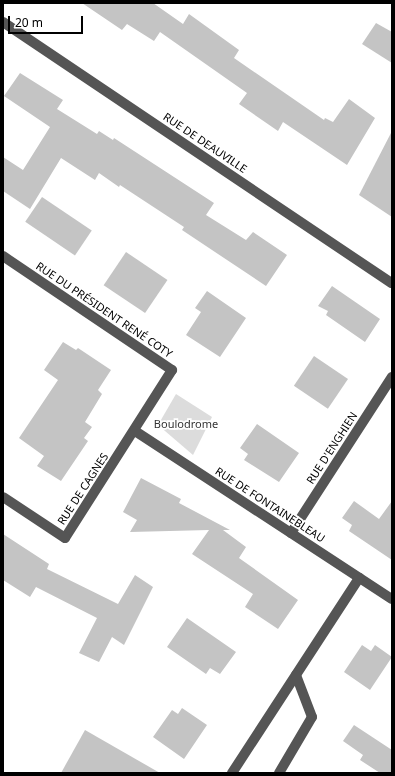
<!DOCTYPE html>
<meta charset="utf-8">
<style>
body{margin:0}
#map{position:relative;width:395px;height:776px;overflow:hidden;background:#fff;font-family:"Noto Sans",sans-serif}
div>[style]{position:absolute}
.green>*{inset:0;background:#dcdcdc}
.building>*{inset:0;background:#c4c4c4;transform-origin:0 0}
.minor>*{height:10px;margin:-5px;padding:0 5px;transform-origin:5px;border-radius:5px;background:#555}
span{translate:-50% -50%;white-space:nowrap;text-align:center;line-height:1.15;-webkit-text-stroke:3.5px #fff;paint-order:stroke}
.street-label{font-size:11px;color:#000}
.park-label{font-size:11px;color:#333}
.frame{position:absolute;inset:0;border:4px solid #000;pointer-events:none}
.scale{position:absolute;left:8px;top:16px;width:75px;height:18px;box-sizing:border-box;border:2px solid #000;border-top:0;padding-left:5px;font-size:12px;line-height:14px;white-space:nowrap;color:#000;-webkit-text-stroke:3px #fff;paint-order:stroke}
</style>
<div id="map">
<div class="green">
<div style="clip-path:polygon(176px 394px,212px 417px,193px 455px,158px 425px)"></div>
</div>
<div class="building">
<div style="clip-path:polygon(82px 3px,153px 3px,183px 24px,189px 14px,239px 50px,234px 58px,324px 120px,325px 118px,333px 122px,349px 99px,375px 118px,347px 165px,283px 122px,278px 131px,239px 104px,247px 93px,160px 32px,154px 41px,127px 24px,122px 30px)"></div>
<div style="clip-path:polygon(376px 23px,392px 32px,392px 63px,362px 44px)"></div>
<div style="clip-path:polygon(20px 73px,63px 100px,57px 109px,97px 134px,99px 131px,113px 140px,114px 138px,214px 203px,206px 215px,246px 240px,253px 232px,287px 255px,266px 286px,182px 230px,184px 227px,120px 185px,119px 187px,99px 173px,95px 180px,61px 158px,30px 209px,3px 191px,3px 157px,23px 170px,50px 127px,4px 96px)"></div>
<div style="clip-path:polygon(392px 131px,392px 217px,359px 195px)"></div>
<div style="left:42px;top:197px;width:60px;height:30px;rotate:34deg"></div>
<div style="left:126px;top:252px;width:50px;height:40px;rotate:34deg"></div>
<div style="clip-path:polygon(332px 286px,380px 319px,365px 342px,326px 315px,328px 311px,318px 306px)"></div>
<div style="clip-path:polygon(207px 291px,246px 318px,220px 357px,186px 335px,201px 312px,195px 308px)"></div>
<div style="clip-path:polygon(63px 342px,76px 350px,78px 348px,111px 370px,98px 390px,102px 394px,85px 422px,92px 427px,84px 438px,88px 441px,61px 481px,37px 466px,44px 456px,19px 438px,58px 380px,44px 370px)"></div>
<div style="left:314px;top:356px;width:41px;height:36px;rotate:34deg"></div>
<div style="clip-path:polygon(257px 424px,299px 453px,279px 482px,244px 460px,248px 454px,240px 448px)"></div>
<div style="clip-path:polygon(141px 478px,181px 499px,179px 503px,230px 530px,223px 530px,246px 547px,239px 558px,298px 600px,278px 629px,245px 607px,253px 594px,192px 554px,209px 530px,130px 532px,137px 520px,123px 512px)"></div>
<div style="clip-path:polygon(354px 501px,379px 519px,392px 501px,392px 560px,349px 531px,352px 525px,342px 518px)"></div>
<div style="clip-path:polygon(3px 534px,49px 564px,47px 569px,118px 604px,135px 575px,153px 587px,124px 645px,112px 637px,99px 662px,79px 653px,97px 618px,36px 587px,30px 597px,3px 580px)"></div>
<div style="clip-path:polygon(187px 618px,236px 652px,220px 674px,210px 668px,206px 674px,167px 647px)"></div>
<div style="clip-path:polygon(362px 645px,371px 651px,375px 645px,392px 657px,370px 690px,344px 672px)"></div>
<div style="clip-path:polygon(182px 708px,207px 725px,184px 759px,153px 737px,172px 710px,178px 714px)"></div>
<div style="clip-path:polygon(354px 725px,392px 750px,392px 773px,380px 773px,360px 760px,363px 755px,343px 741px)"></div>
<div style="clip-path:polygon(85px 730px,160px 773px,61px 773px)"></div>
</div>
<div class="minor">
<div style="left:3px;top:22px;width:468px;rotate:33.9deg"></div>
<div style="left:3px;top:256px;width:204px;rotate:34deg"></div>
<div style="left:172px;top:370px;width:199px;rotate:122.5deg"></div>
<div style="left:65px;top:538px;width:74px;rotate:-146.5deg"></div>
<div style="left:135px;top:431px;width:307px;rotate:33.2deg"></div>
<div style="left:291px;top:533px;width:186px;rotate:-57.1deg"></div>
<div style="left:232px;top:773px;width:233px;rotate:-56.9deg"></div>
<div style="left:279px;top:773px;width:65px;rotate:-59.5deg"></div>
<div style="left:312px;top:717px;width:45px;rotate:-110.9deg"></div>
</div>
<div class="street-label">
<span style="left:205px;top:143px;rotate:34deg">RUE DE DEAUVILLE</span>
<span style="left:104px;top:310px;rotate:34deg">RUE DU PRÉSIDENT RENÉ COTY</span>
<span style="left:332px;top:448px;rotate:-57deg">RUE D'ENGHIEN</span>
<span style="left:83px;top:489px;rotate:-57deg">RUE DE CAGNES</span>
<span style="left:270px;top:505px;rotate:33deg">RUE DE FONTAINEBLEAU</span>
</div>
<div class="park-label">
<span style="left:186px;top:424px">Boulodrome</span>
</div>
<div class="frame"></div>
<div class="scale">20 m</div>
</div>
